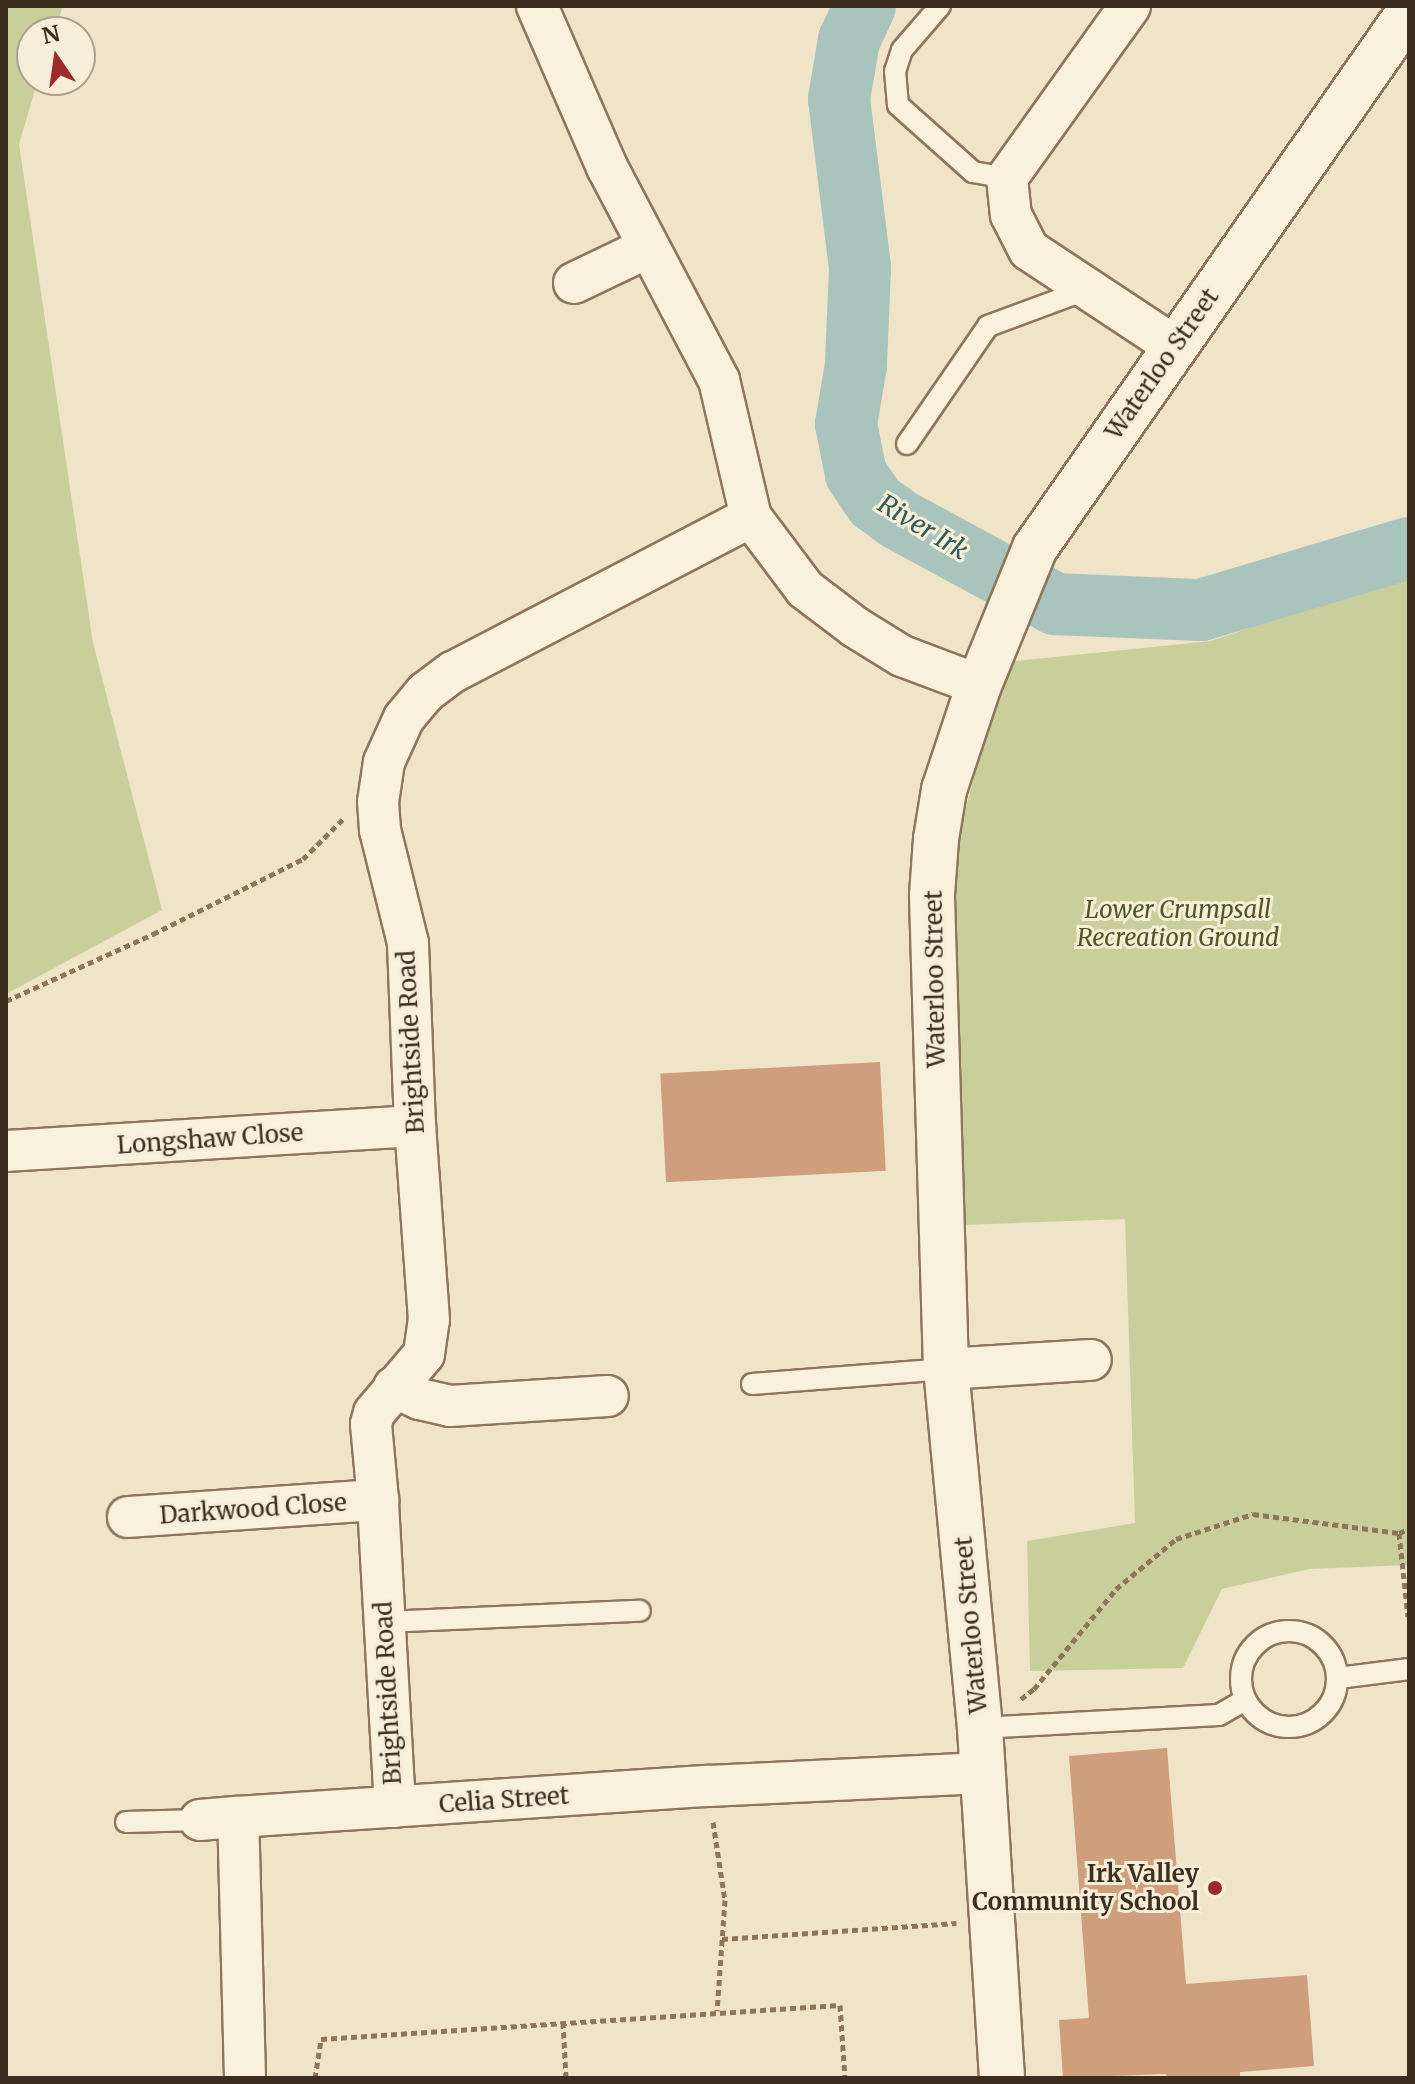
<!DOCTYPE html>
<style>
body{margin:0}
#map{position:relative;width:1415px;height:2084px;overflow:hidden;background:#f0e4c8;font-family:Merriweather,serif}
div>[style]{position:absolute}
.green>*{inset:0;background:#c9cf9b}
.river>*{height:62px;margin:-31px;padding:0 31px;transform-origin:31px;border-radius:31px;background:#a9c4bc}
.building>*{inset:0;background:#cf9f7d;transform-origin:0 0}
.path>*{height:5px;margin-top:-2.5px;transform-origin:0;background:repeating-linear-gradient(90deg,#8d765c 0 6px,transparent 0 10px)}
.roads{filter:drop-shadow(2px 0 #8d765c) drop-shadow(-2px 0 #8d765c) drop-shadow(0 2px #8d765c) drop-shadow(0 -2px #8d765c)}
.service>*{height:20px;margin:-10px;padding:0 10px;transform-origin:10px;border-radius:10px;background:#faf1dc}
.service>.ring{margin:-10px;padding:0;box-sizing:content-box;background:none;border:20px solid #faf1dc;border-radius:50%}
.minor>*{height:40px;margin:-20px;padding:0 20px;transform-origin:20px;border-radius:20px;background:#faf1dc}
.tertiary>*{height:44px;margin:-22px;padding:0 22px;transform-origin:22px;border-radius:22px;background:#faf1dc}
.dots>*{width:22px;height:22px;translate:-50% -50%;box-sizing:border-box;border:4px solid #f7eed8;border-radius:50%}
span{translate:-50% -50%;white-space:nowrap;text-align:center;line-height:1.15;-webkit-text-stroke:6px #f7eed8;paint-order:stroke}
.street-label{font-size:24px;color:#3d2e20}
.park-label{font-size:24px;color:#4d5a26;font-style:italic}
.poi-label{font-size:24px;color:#3d2e20;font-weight:700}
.right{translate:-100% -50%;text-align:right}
.water-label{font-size:26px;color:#2f5d5a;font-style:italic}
.frame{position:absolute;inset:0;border:8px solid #3d2e20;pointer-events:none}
.north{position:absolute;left:16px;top:16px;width:80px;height:80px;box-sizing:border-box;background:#f7eed8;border:2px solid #ada18e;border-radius:50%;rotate:347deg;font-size:22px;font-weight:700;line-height:32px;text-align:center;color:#3d2e20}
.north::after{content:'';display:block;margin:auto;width:28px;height:36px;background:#9e2a2b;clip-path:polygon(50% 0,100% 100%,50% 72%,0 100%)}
</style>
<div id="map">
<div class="green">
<div style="clip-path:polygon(6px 6px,63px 6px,54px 32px,32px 32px,32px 80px,38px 80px,19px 144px,93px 643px,162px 910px,6px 994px)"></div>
<div style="clip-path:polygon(1409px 574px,1409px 1565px,1309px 1569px,1222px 1589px,1183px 1668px,1030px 1671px,1027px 1541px,1135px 1523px,1125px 1219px,965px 1225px,955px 1134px,945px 884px,1006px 662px,1211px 641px)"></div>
</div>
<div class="river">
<div style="left:865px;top:6px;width:38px;rotate:115deg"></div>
<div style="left:849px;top:40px;width:60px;rotate:99.6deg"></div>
<div style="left:839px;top:99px;width:170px;rotate:82.9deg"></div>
<div style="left:860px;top:268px;width:97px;rotate:92.4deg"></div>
<div style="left:856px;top:365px;width:60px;rotate:99.6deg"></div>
<div style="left:846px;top:424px;width:51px;rotate:78.7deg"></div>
<div style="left:856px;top:474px;width:34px;rotate:56deg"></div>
<div style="left:875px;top:502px;width:29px;rotate:36deg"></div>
<div style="left:898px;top:519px;width:179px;rotate:28.4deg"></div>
<div style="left:1055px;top:604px;width:146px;rotate:2.4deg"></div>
<div style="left:1201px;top:610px;width:217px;rotate:-16.6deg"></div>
</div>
<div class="building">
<div style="left:880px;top:1062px;width:109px;height:220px;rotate:87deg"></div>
<div style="clip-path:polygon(1167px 1748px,1186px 1984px,1307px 1975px,1314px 2066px,1240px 2072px,1240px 2078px,1167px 2078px,1166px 2074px,1063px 2078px,1059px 2020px,1089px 2018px,1069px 1756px)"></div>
</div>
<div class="path">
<div style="left:6px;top:1001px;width:162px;rotate:-24.5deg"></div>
<div style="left:153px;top:934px;width:168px;rotate:-26.6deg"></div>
<div style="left:303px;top:859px;width:58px;rotate:-45deg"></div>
<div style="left:1399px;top:1533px;width:84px;rotate:83.9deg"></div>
<div style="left:1021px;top:1699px;width:16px;rotate:-38deg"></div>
<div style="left:1034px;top:1689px;width:129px;rotate:-50.6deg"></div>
<div style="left:1116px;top:1589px;width:78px;rotate:-39.8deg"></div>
<div style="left:1176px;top:1539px;width:81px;rotate:-18deg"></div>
<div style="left:1253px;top:1514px;width:147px;rotate:7.4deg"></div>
<div style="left:1399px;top:1533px;width:11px;rotate:-22deg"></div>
<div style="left:713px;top:1822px;width:79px;rotate:81.3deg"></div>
<div style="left:725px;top:1900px;width:111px;rotate:94.1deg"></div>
<div style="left:722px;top:1939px;width:235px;rotate:-3.9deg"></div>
<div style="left:563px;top:2022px;width:56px;rotate:86.9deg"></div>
<div style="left:315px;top:2078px;width:39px;rotate:-81deg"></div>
<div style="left:321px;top:2039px;width:520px;rotate:-3.75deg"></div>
<div style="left:840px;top:2005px;width:73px;rotate:86.1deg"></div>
</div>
<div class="roads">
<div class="service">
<div style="left:940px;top:6px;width:58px;rotate:130.8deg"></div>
<div style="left:902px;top:50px;width:22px;rotate:108deg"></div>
<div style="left:895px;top:71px;width:34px;rotate:85deg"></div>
<div style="left:898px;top:105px;width:101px;rotate:41.8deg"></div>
<div style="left:973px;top:172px;width:35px;rotate:10deg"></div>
<div style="left:907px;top:444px;width:143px;rotate:-55.5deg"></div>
<div style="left:988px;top:326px;width:107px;rotate:-20.3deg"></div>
<div style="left:752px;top:1384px;width:195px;rotate:-4.4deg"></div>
<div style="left:383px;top:1622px;width:257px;rotate:-2.5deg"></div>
<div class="ring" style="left:1241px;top:1631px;width:76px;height:76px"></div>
<div style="left:1338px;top:1678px;width:72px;rotate:-7.2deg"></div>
<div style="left:980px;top:1728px;width:239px;rotate:-3.1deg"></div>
<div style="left:1219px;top:1715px;width:30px;rotate:-30deg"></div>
<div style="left:126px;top:1822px;width:74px;rotate:-1.5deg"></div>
</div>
<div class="minor">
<div style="left:537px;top:6px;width:176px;rotate:66.5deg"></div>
<div style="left:607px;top:167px;width:241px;rotate:62.3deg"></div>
<div style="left:719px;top:380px;width:141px;rotate:76.9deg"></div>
<div style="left:751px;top:517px;width:90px;rotate:53.1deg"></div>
<div style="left:805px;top:589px;width:63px;rotate:37.2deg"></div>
<div style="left:855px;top:627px;width:55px;rotate:31.7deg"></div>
<div style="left:902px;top:656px;width:82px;rotate:20.6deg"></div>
<div style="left:1130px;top:6px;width:211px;rotate:125.6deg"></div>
<div style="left:1007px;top:178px;width:37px;rotate:84deg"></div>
<div style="left:1011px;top:215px;width:39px;rotate:63deg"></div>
<div style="left:1029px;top:250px;width:174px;rotate:33.5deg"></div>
<div style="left:574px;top:283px;width:81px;rotate:-25.6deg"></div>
<div style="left:6px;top:1151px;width:410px;rotate:-3.5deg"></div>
<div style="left:946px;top:1369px;width:145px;rotate:-3.6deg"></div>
<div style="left:394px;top:1387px;width:29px;rotate:25deg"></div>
<div style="left:420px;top:1399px;width:31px;rotate:13deg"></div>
<div style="left:450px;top:1406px;width:158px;rotate:-3.6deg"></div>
<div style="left:128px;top:1517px;width:251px;rotate:-3.9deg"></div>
<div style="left:395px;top:1807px;width:307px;rotate:-93.2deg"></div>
<div style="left:378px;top:1500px;width:76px;rotate:-95.3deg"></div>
<div style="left:371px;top:1424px;width:11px;rotate:-75deg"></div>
<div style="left:374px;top:1413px;width:77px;rotate:-49.7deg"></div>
<div style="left:424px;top:1354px;width:34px;rotate:-82deg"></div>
<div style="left:429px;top:1320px;width:195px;rotate:-94.1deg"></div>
<div style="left:415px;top:1126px;width:183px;rotate:-92.2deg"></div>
<div style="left:408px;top:943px;width:116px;rotate:-103.9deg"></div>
<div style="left:380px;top:830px;width:28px;rotate:-94deg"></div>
<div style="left:378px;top:802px;width:40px;rotate:-81.5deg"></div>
<div style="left:384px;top:762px;width:48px;rotate:-65.6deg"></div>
<div style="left:404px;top:718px;width:34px;rotate:-50deg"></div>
<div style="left:426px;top:692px;width:34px;rotate:-37deg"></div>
<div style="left:453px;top:672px;width:336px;rotate:-27.5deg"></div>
<div style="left:200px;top:1820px;width:38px;rotate:-5deg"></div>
<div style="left:245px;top:2078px;width:261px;rotate:-91.5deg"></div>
<div style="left:238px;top:1817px;width:470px;rotate:-3.8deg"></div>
<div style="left:707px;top:1786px;width:277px;rotate:-2.7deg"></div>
</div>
<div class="tertiary">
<div style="left:1002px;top:2078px;width:351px;rotate:-93.6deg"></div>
<div style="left:980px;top:1728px;width:361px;rotate:-95.4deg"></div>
<div style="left:946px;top:1369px;width:474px;rotate:-91.7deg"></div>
<div style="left:932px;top:895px;width:56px;rotate:-85.9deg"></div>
<div style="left:936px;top:839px;width:50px;rotate:-80.7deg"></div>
<div style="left:944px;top:790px;width:111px;rotate:-71.6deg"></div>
<div style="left:979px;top:685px;width:148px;rotate:-67.8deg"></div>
<div style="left:1035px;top:548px;width:654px;rotate:-55.09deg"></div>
</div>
</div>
<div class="dots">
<div style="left:1215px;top:1888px;background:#9e2a2b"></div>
</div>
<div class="street-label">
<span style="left:1162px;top:364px;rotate:-55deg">Waterloo Street</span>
<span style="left:935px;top:979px;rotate:-91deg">Waterloo Street</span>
<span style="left:411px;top:1042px;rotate:-93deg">Brightside Road</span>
<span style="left:210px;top:1139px;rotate:-4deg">Longshaw Close</span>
<span style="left:253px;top:1509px;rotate:-4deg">Darkwood Close</span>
<span style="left:971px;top:1625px;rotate:-95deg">Waterloo Street</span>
<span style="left:388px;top:1693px;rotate:-93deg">Brightside Road</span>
<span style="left:504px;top:1800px;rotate:-4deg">Celia Street</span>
</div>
<div class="park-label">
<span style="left:1178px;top:924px">Lower Crumpsall<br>Recreation Ground</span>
</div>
<div class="poi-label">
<span class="right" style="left:1199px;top:1888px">Irk Valley<br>Community School</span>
</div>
<div class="water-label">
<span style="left:923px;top:527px;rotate:31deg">River Irk</span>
</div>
<div class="frame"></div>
<div class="north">N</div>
</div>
